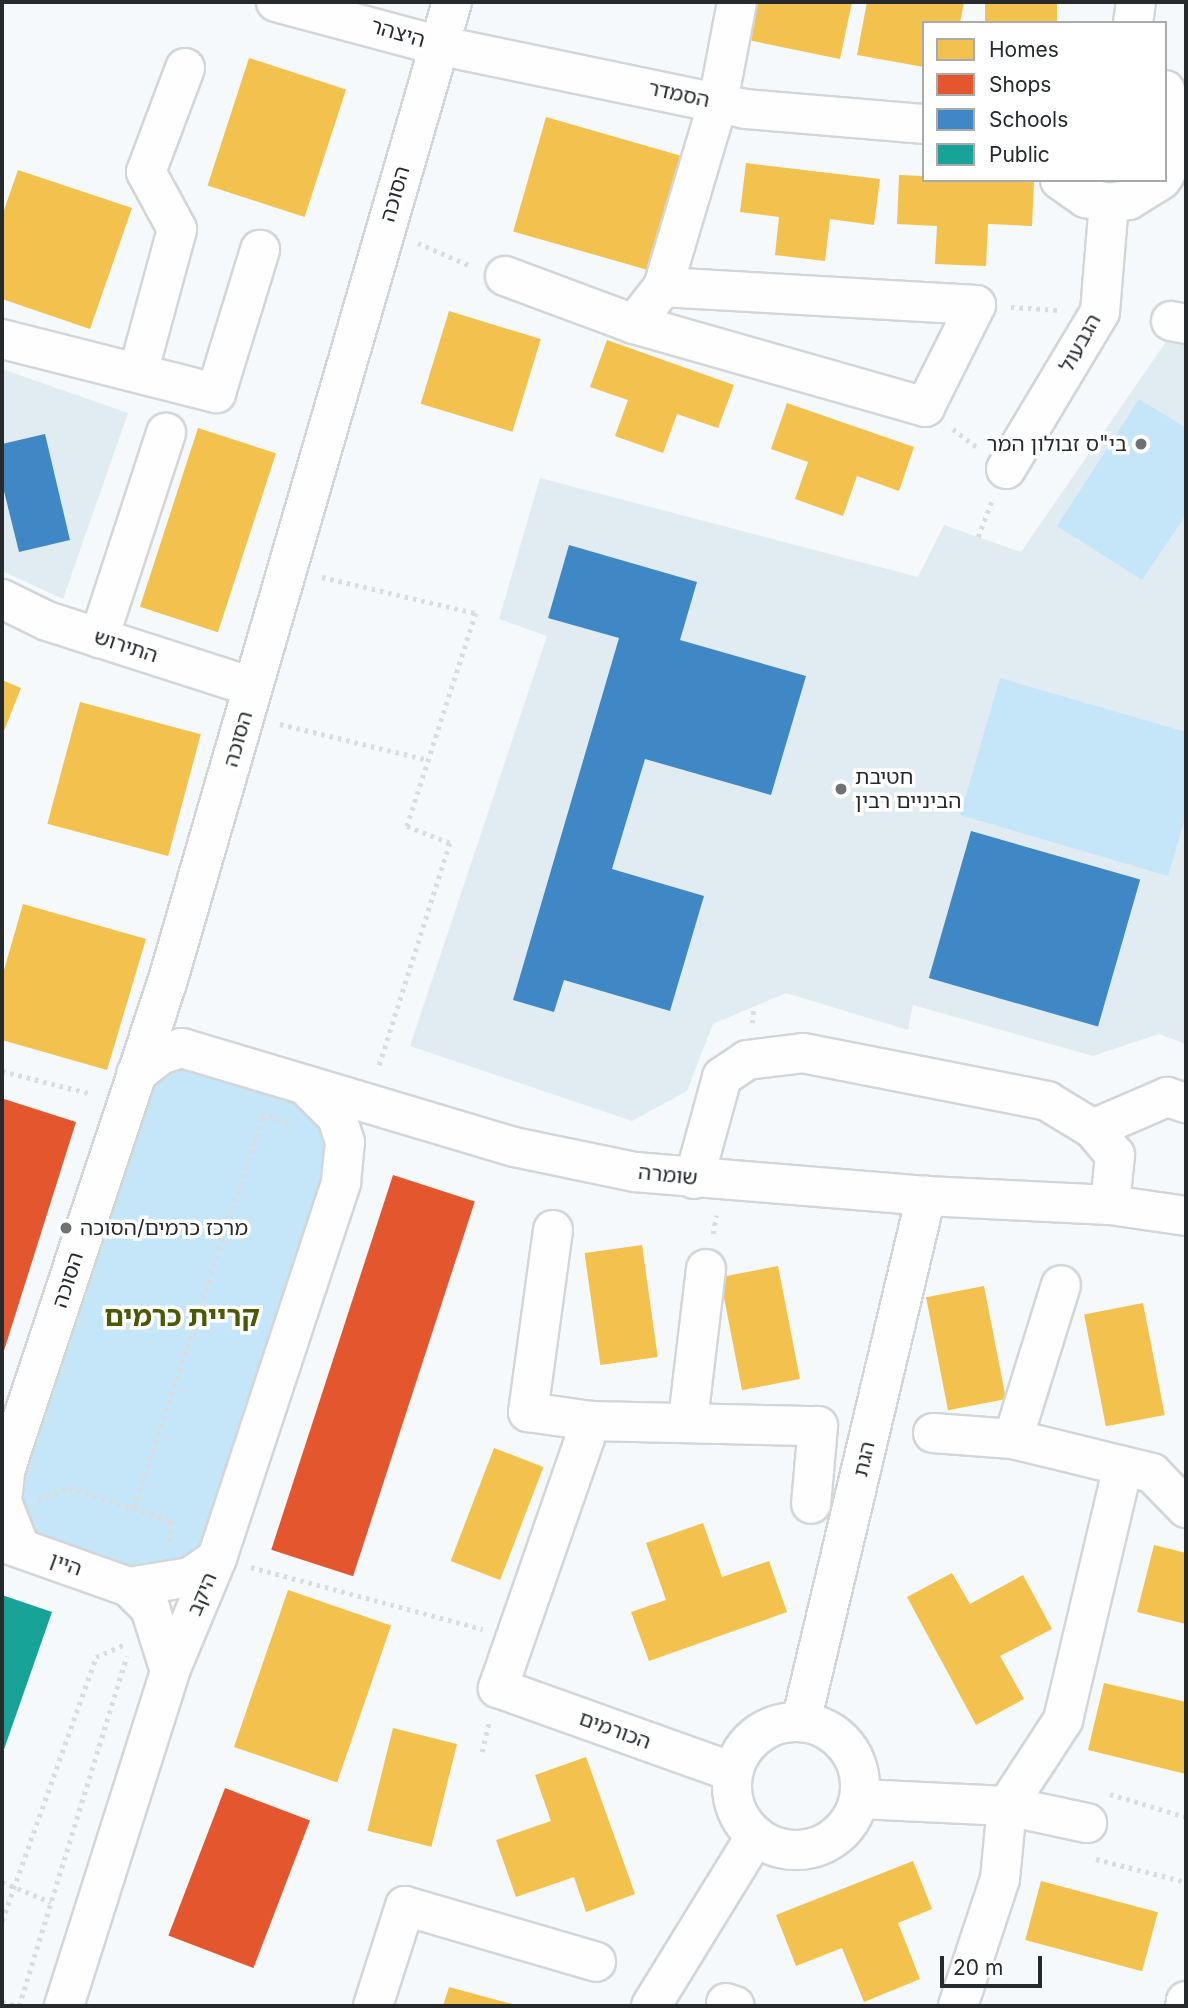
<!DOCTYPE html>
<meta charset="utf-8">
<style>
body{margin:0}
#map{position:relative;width:1188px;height:2008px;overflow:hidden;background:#f5f9fb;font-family:Inter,"Noto Sans Hebrew",sans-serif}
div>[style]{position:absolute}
.built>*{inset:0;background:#e1ecf2}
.green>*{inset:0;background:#c5e6f9}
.homes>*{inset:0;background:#f2c14e;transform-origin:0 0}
.shops>*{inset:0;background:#e4572e;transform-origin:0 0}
.schools>*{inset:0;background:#3f88c5;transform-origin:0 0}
.public>*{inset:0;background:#17a398}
.path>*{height:4.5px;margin-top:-2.25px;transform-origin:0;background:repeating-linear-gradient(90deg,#dbdcdd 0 3.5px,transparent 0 8.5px)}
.roads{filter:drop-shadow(2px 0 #d3d6d8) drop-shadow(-2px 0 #d3d6d8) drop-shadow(0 2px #d3d6d8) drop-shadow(0 -2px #d3d6d8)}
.minor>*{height:38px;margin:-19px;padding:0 19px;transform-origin:19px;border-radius:19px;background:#fefefe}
.minor>.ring{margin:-19px;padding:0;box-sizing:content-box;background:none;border:38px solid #fefefe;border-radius:50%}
.dots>*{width:19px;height:19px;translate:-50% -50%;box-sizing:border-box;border:4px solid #fff;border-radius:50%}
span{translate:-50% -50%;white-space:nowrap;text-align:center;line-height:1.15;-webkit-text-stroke:7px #fff;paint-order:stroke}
.street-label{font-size:21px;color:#262a2c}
.poi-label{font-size:21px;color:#262a2c}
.right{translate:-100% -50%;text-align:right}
.left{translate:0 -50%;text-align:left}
.district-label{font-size:28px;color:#4b5804;font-weight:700}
.frame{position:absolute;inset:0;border:4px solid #262a2c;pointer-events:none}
.legend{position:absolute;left:922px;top:21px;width:245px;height:161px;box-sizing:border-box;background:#fff;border:2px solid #a8aaab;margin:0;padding:9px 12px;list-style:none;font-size:21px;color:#262a2c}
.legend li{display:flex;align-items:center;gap:14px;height:35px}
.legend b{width:35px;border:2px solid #a8aaab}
.scale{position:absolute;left:940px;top:1956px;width:102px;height:32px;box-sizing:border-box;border:4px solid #262a2c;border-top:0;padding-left:9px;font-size:21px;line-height:24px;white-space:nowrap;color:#262a2c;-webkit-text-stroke:5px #fff;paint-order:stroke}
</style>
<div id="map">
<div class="built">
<div style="clip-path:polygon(1174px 330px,1186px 335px,1186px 1044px,1159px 1034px,1093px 1056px,913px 1005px,908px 1030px,786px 993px,713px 1024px,687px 1091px,632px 1121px,410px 1046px,547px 636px,499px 619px,540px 478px,918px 577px,944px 525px,1021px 552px)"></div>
<div style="clip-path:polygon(2px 369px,128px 413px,63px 599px,2px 571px)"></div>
</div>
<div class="green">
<div style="clip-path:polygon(1139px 399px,1186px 428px,1186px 515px,1142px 580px,1057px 526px)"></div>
<div style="clip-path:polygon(1000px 678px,1186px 732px,1186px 815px,1168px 876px,960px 815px)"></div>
<div style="clip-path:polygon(160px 1055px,307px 1087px,345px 1142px,217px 1558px,165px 1584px,20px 1547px,5px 1471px)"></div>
</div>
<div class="homes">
<div style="clip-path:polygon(756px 2px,852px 2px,840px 59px,748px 40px)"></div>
<div style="clip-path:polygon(867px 2px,964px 2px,960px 23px,924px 23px,924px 67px,857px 55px)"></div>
<div style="left:985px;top:2px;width:72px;height:21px"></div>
<div style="left:249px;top:58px;width:102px;height:134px;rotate:18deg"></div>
<div style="left:546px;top:117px;width:142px;height:119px;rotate:16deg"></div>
<div style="clip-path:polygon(746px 163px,880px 179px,874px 225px,830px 219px,825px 261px,775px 255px,779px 217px,740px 212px)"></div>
<div style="clip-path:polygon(18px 170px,132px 208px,90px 329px,2px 299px,2px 216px)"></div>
<div style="clip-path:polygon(899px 175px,924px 176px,924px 180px,1034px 180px,1032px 226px,988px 224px,986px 266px,935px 264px,937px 226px,897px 224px)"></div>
<div style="left:449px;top:311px;width:96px;height:97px;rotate:17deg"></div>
<div style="clip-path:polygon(607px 340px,734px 385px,718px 428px,677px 414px,663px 453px,615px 436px,628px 400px,590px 387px)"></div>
<div style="clip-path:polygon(787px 403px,914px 447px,899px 491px,857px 476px,843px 516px,795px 499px,808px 462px,771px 449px)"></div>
<div style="left:198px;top:428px;width:82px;height:188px;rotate:18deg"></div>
<div style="clip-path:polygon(2px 680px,21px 688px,2px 736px)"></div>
<div style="left:80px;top:702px;width:125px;height:126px;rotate:15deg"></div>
<div style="clip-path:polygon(23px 904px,146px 939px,107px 1070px,2px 1040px,2px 977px)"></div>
<div style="left:642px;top:1245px;width:113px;height:58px;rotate:82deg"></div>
<div style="left:778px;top:1266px;width:115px;height:59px;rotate:79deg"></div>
<div style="left:984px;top:1286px;width:115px;height:59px;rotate:79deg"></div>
<div style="left:1143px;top:1303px;width:114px;height:60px;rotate:79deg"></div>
<div style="left:494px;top:1448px;width:53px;height:121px;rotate:21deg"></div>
<div style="clip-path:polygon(703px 1523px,722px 1577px,769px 1561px,787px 1612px,649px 1661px,631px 1612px,666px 1600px,646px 1543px)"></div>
<div style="clip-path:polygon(1154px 1545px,1186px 1553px,1186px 1624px,1137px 1612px)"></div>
<div style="clip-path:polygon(952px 1573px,970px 1604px,1023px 1575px,1052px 1629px,1000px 1656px,1024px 1699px,976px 1725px,907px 1597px)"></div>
<div style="left:288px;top:1590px;width:109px;height:166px;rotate:19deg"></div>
<div style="clip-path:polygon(1104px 1683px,1186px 1702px,1186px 1774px,1088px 1750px)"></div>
<div style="left:393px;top:1728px;width:66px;height:106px;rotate:14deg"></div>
<div style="clip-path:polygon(586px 1757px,635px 1894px,586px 1912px,574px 1877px,516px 1897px,496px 1840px,551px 1821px,535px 1775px)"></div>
<div style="clip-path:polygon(913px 1861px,932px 1909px,898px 1923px,920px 1979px,864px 2002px,842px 1948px,796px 1966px,776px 1915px)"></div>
<div style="left:1041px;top:1881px;width:121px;height:61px;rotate:15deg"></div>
<div style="clip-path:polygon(449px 1987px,516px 2005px,516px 2006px,443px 2006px)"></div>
</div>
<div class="shops">
<div style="clip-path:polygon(4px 1099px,76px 1122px,2px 1357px,2px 1107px)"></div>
<div style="left:393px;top:1175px;width:86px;height:394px;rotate:18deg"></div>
<div style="left:225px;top:1788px;width:91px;height:158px;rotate:21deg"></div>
</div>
<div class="schools">
<div style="clip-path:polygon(45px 434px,70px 540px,19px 552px,2px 483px,2px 444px)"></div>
<div style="clip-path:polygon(569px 545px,697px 582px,680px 640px,806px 676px,771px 795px,645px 759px,612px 869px,704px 896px,670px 1011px,564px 980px,554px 1012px,513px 1000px,619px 638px,548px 618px)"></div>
<div style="left:971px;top:831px;width:176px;height:153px;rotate:16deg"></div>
</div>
<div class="public">
<div style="clip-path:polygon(2px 1595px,52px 1612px,2px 1755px)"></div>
</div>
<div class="path">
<div style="left:418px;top:243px;width:58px;rotate:23.5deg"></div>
<div style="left:1011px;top:307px;width:48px;rotate:3.6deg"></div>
<div style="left:953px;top:429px;width:30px;rotate:37deg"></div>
<div style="left:978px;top:537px;width:39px;rotate:-69deg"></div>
<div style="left:322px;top:577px;width:158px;rotate:13.2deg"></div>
<div style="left:476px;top:613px;width:224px;rotate:107.9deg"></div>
<div style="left:407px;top:826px;width:46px;rotate:21.6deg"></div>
<div style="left:450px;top:843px;width:238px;rotate:107.6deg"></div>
<div style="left:280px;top:724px;width:153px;rotate:13.6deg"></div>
<div style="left:752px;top:1023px;width:17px;rotate:-83deg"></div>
<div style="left:2px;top:1071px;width:93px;rotate:14.3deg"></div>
<div style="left:261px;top:1113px;width:30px;rotate:20deg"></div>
<div style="left:713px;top:1234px;width:19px;rotate:-81deg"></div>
<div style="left:38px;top:1499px;width:33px;rotate:-20deg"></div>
<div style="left:69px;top:1488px;width:107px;rotate:17.9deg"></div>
<div style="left:171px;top:1521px;width:22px;rotate:95deg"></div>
<div style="left:133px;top:1508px;width:415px;rotate:-71.6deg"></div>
<div style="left:251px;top:1567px;width:240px;rotate:15deg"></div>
<div style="left:482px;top:1752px;width:31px;rotate:-77deg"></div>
<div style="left:1110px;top:1794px;width:79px;rotate:16.8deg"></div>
<div style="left:1096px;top:1859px;width:93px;rotate:14.3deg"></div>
<div style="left:2px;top:1882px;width:53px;rotate:22.2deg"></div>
<div style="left:2px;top:1921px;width:280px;rotate:-70.4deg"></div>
<div style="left:96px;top:1657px;width:32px;rotate:-24deg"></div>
<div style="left:2px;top:2002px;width:17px;rotate:13deg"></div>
<div style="left:19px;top:2006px;width:366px;rotate:-72.9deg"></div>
</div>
<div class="roads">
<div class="minor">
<div style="left:276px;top:2px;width:167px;rotate:15deg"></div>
<div style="left:437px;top:45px;width:315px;rotate:11.7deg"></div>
<div style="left:745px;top:109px;width:180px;rotate:4.8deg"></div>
<div style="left:1133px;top:23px;width:21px;rotate:-82deg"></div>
<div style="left:1165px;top:90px;width:37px;rotate:68deg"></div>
<div style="left:1179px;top:124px;width:19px;rotate:90deg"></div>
<div style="left:1179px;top:143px;width:35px;rotate:114deg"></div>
<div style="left:1060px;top:180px;width:32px;rotate:35deg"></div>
<div style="left:1086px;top:198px;width:24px;rotate:12deg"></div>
<div style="left:1109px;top:203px;width:20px;rotate:-9deg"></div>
<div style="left:1129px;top:200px;width:38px;rotate:-32deg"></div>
<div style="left:505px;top:276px;width:138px;rotate:20.4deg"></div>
<div style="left:634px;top:324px;width:303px;rotate:15.9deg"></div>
<div style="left:925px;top:407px;width:114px;rotate:-63.4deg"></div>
<div style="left:976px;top:305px;width:314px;rotate:-176.7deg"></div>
<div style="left:663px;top:287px;width:47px;rotate:128.1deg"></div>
<div style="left:663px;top:287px;width:193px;rotate:-73.4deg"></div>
<div style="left:718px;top:102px;width:102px;rotate:-79.2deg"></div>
<div style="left:1171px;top:321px;width:15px;rotate:11deg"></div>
<div style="left:2px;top:339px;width:221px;rotate:14.2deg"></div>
<div style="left:216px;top:393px;width:150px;rotate:-72.9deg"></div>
<div style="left:138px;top:373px;width:149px;rotate:-74.8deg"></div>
<div style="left:177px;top:229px;width:65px;rotate:-118.5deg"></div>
<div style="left:146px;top:172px;width:111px;rotate:-69.4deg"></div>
<div style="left:1006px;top:469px;width:183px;rotate:-59.1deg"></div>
<div style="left:1100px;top:312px;width:109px;rotate:-85.3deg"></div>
<div style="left:2px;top:599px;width:50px;rotate:26.1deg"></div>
<div style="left:47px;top:621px;width:215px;rotate:17.8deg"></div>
<div style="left:99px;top:638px;width:216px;rotate:-71.9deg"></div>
<div style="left:136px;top:1074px;width:31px;rotate:-38deg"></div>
<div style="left:160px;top:1055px;width:23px;rotate:-18deg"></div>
<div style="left:182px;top:1048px;width:346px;rotate:16.6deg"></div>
<div style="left:514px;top:1147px;width:124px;rotate:11.7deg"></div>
<div style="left:635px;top:1172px;width:292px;rotate:4.7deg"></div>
<div style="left:926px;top:1196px;width:184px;rotate:2.8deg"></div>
<div style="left:1110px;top:1205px;width:77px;rotate:8.2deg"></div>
<div style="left:1093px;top:1129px;width:81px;rotate:-23.4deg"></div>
<div style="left:1167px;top:1097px;width:20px;rotate:18deg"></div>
<div style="left:694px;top:1179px;width:106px;rotate:-74.6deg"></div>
<div style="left:722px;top:1077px;width:30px;rotate:-34deg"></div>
<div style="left:747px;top:1060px;width:56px;rotate:-7.1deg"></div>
<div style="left:803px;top:1053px;width:249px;rotate:11.1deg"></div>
<div style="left:1047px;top:1101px;width:54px;rotate:31.3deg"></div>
<div style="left:1093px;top:1129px;width:34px;rotate:50deg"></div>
<div style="left:1115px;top:1155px;width:50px;rotate:95.7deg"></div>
<div style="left:553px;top:1230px;width:184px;rotate:97.8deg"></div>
<div style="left:528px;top:1412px;width:64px;rotate:8.1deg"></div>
<div style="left:591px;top:1421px;width:227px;rotate:1.3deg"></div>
<div style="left:818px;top:1426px;width:78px;rotate:95.1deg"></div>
<div style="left:688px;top:1420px;width:152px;rotate:-83.2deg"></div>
<div style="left:591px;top:1421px;width:283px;rotate:109.2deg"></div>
<div style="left:498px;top:1688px;width:250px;rotate:19.7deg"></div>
<div style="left:933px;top:1433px;width:80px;rotate:4.3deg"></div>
<div style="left:1013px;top:1439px;width:143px;rotate:13.7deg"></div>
<div style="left:1152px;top:1473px;width:49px;rotate:45.8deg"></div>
<div style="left:1013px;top:1439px;width:161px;rotate:-72.7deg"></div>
<div style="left:2px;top:1542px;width:135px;rotate:19.5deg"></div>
<div style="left:129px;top:1587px;width:62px;rotate:-9.3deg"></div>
<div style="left:190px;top:1577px;width:33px;rotate:-35deg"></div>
<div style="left:20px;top:1547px;width:48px;rotate:-111.8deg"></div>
<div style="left:2px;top:1502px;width:31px;rotate:-84deg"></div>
<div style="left:5px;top:1471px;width:514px;rotate:-71.64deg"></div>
<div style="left:167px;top:983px;width:1022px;rotate:-73.8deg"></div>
<div style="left:129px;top:1587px;width:30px;rotate:45deg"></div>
<div style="left:150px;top:1608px;width:66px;rotate:72.4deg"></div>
<div class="ring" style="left:732px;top:1722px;width:90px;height:90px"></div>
<div style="left:801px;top:1722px;width:541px;rotate:-76.63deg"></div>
<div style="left:860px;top:1799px;width:147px;rotate:2.7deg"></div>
<div style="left:1007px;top:1806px;width:82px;rotate:12deg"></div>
<div style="left:726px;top:2003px;width:9px;rotate:18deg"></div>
<div style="left:64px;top:2006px;width:351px;rotate:-72.4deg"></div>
<div style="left:170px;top:1671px;width:122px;rotate:-67.4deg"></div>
<div style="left:217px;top:1558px;width:396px;rotate:-71.7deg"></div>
<div style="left:341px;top:1182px;width:40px;rotate:-84.3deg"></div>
<div style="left:345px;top:1142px;width:26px;rotate:-108deg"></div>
<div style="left:337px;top:1117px;width:42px;rotate:-135deg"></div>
<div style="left:373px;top:2006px;width:105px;rotate:-72.3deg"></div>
<div style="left:405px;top:1906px;width:199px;rotate:16.3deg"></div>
<div style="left:651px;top:2006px;width:198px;rotate:-58.4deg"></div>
<div style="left:958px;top:2006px;width:134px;rotate:-71.7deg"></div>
<div style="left:1000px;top:1879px;width:73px;rotate:-84.5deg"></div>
<div style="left:1007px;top:1806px;width:103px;rotate:-56.9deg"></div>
<div style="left:1063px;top:1720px;width:261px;rotate:-76.7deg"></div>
<div style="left:1185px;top:2006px;width:5px;rotate:-79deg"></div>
</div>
</div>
<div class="dots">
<div style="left:1141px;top:444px;background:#6e7274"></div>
<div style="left:841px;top:789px;background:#6e7274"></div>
<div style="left:66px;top:1228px;background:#6e7274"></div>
</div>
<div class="street-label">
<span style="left:398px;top:33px;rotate:16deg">היצהר</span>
<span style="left:679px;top:94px;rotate:12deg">הסמדר</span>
<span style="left:395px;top:194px;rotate:-74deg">הסוכה</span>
<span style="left:1080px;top:343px;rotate:-61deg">הגבעול</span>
<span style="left:126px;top:646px;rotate:18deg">התירוש</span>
<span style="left:238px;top:739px;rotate:-74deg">הסוכה</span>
<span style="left:668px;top:1175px;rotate:6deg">שומרה</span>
<span style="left:68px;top:1280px;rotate:-72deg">הסוכה</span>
<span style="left:864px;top:1459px;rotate:-77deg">הגת</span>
<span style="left:66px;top:1564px;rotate:20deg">היין</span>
<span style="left:202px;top:1594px;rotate:-67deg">היקב</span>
<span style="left:615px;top:1730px;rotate:20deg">הכורמים</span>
</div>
<div class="poi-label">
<span class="right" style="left:1127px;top:444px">בי"ס זבולון המר</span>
<span class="left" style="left:855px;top:789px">חטיבת<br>הביניים רבין</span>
<span class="left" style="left:80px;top:1228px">מרכז כרמים/הסוכה</span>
</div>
<div class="district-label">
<span style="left:182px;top:1316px">קריית כרמים</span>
</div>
<div class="frame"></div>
<ul class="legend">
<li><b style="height:19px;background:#f2c14e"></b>Homes</li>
<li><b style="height:19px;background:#e4572e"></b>Shops</li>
<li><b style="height:19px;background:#3f88c5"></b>Schools</li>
<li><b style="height:19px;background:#17a398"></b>Public</li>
</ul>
<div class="scale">20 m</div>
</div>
